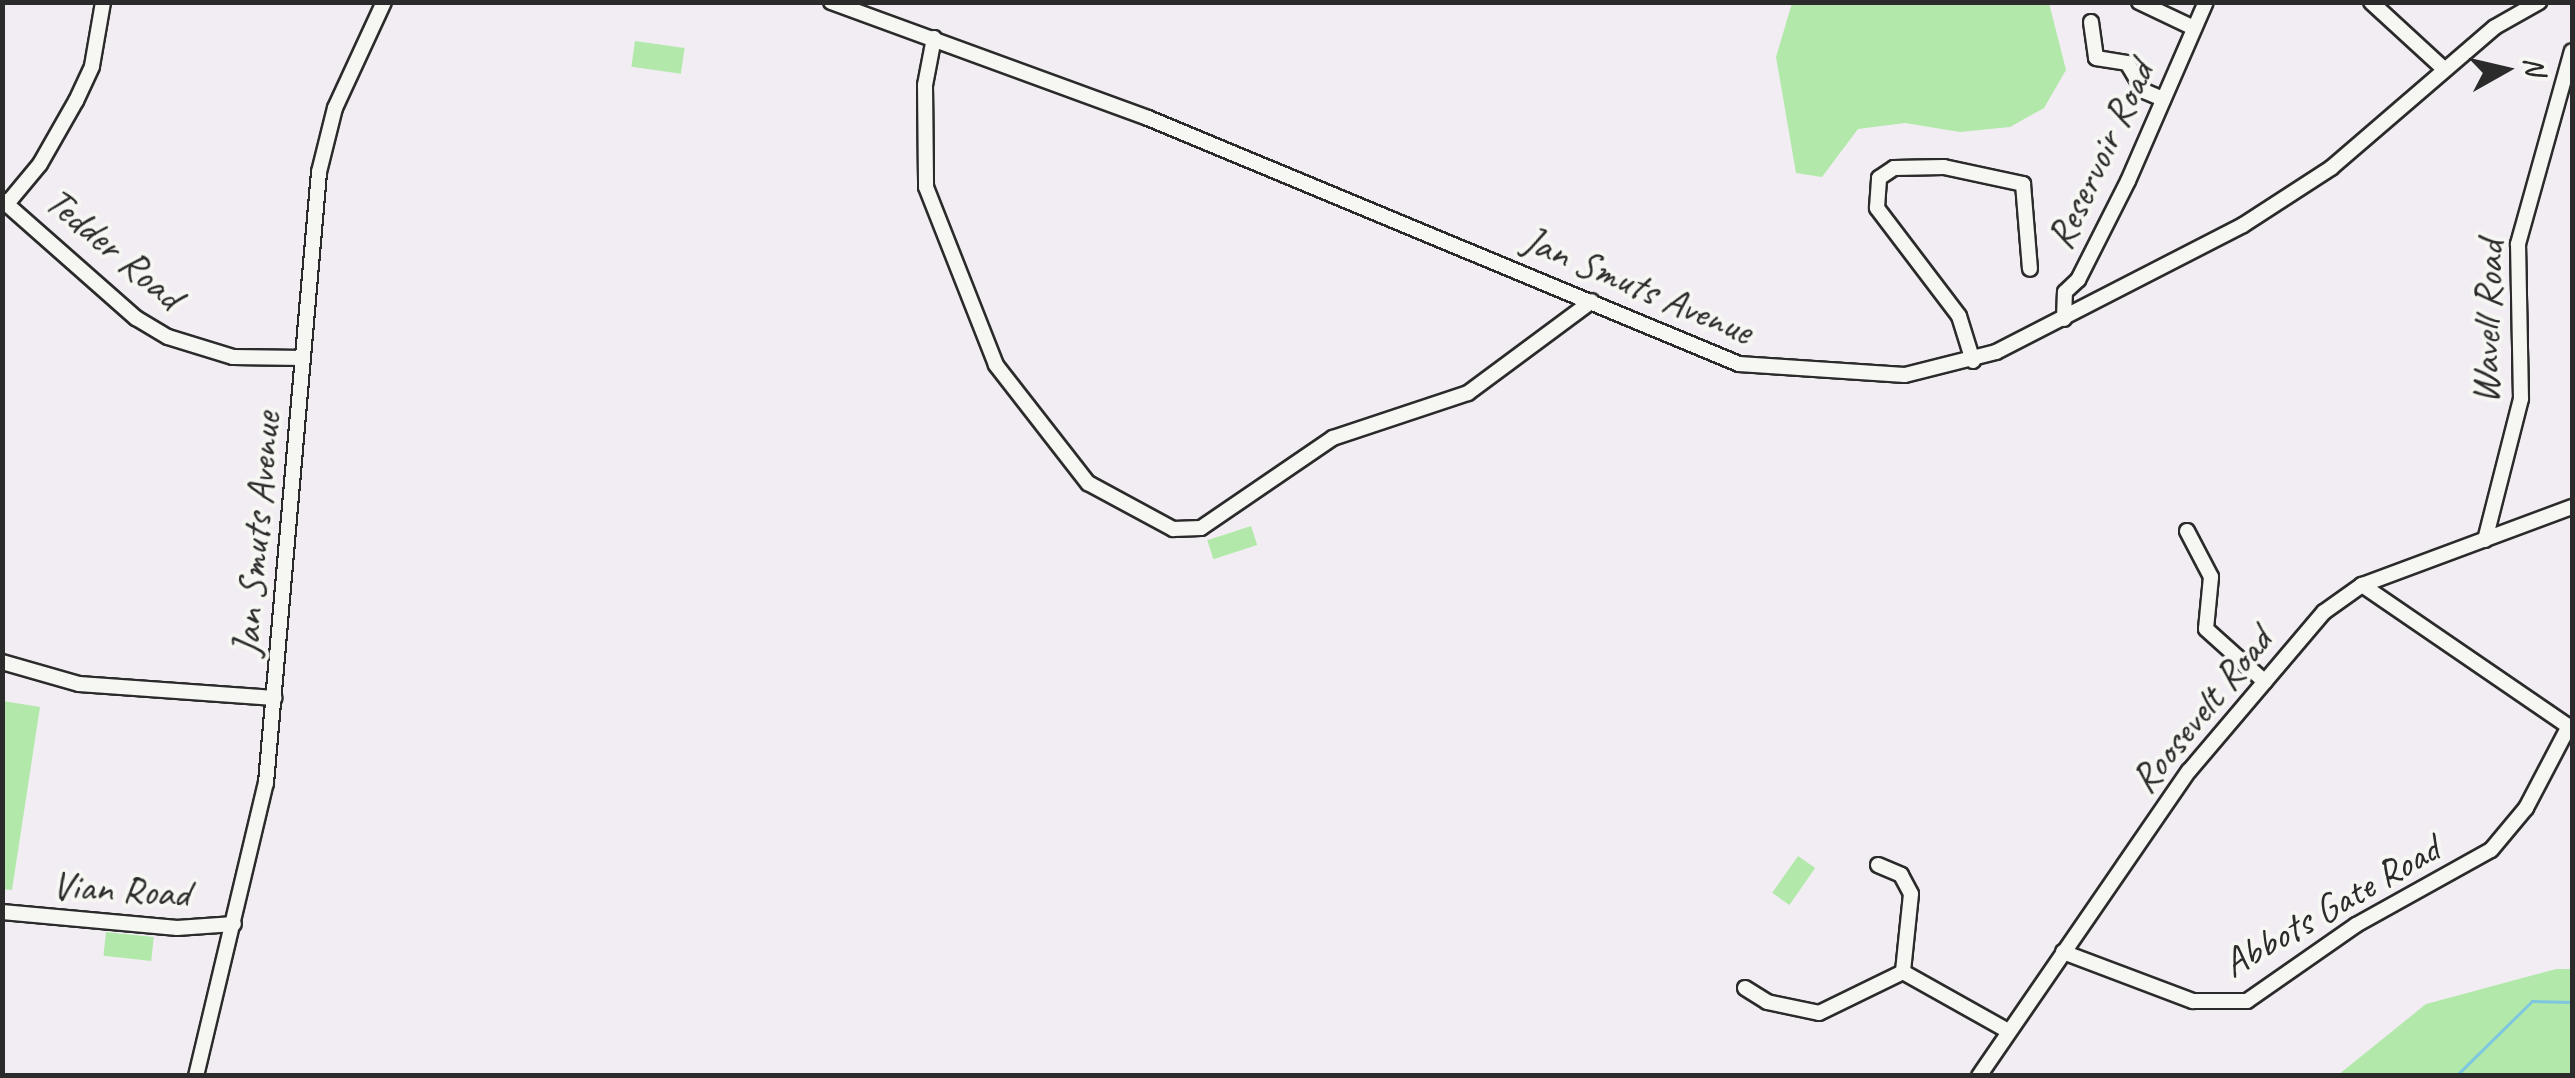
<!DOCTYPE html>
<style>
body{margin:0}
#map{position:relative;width:2575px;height:1078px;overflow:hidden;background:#f2edf3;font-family:Caveat,sans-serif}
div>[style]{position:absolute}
.green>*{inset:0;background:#b2e9ab;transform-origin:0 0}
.stream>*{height:2.5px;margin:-1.25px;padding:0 1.25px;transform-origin:1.25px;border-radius:1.25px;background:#7fc7e0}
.roads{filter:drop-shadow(2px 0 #2b2b2b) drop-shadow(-2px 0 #2b2b2b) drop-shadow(0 2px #2b2b2b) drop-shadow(0 -2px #2b2b2b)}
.minor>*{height:14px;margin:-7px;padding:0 7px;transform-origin:7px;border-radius:7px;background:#f6f6f2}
span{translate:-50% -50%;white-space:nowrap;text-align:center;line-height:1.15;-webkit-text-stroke:8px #f6f6f2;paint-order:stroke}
.street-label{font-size:40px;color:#2b2b2b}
.frame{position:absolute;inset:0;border:5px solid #2b2b2b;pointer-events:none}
.north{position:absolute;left:2455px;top:20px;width:100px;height:100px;-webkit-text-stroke:8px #f6f6f2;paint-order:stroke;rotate:82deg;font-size:28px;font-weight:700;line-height:40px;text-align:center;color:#2b2b2b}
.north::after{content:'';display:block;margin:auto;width:35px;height:45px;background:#2b2b2b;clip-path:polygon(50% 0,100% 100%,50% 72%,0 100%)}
</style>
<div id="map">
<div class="green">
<div style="clip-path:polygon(2049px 3px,2066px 70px,2044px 108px,2010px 127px,1960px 132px,1905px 123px,1858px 129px,1822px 177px,1796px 173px,1776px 57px,1792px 3px)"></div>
<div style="left:635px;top:41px;width:50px;height:26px;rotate:8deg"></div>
<div style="left:1251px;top:526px;width:20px;height:46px;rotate:72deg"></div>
<div style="clip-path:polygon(3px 701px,40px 707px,12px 890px,2px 889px)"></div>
<div style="left:1798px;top:856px;width:21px;height:45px;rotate:35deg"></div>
<div style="left:106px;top:932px;width:48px;height:24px;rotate:6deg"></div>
<div style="clip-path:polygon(2556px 969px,2572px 969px,2572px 1075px,2338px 1075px,2426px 1004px)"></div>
</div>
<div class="stream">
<div style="left:2456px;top:1076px;width:107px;rotate:-44.6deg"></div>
<div style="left:2532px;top:1001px;width:40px;rotate:1.4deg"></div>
</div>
<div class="roads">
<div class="minor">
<div style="left:831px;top:2px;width:338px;rotate:20.1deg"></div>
<div style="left:1148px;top:118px;width:640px;rotate:22.6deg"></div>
<div style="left:1739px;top:364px;width:166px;rotate:3.8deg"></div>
<div style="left:1905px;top:375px;width:94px;rotate:-14.2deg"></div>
<div style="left:1996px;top:352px;width:278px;rotate:-27.2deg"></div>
<div style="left:2243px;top:225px;width:105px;rotate:-32.9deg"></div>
<div style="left:2331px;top:168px;width:216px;rotate:-40.7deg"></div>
<div style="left:2495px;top:27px;width:51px;rotate:-29.6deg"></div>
<div style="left:2139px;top:2px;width:61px;rotate:25.3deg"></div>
<div style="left:2371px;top:2px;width:100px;rotate:42.6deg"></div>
<div style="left:2091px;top:22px;width:36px;rotate:82deg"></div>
<div style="left:2096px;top:58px;width:31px;rotate:9deg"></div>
<div style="left:2127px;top:63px;width:33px;rotate:59deg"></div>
<div style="left:2144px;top:91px;width:21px;rotate:23deg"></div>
<div style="left:934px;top:38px;width:48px;rotate:100.8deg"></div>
<div style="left:925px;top:85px;width:102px;rotate:89.4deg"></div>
<div style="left:926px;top:187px;width:191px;rotate:68.5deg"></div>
<div style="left:996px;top:365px;width:150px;rotate:52.1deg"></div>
<div style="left:1088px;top:483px;width:97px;rotate:28.4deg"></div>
<div style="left:1173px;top:529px;width:28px;rotate:-2deg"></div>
<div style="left:1201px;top:528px;width:160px;rotate:-34.3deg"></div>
<div style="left:1333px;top:438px;width:142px;rotate:-18.4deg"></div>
<div style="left:1468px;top:393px;width:154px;rotate:-36.6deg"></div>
<div style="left:2px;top:200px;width:179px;rotate:41.4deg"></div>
<div style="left:136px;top:318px;width:37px;rotate:31deg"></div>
<div style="left:168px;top:337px;width:68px;rotate:17.1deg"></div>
<div style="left:233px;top:357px;width:70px;rotate:0.8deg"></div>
<div style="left:6px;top:205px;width:53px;rotate:-50.3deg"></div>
<div style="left:40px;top:164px;width:73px;rotate:-60.3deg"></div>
<div style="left:76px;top:101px;width:38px;rotate:-65deg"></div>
<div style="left:92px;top:66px;width:65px;rotate:-80.2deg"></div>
<div style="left:2064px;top:319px;width:27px;rotate:-88deg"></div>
<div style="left:2065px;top:292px;width:18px;rotate:-43deg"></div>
<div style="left:2078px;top:280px;width:111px;rotate:-63.2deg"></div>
<div style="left:2128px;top:181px;width:195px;rotate:-66.5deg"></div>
<div style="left:1973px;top:361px;width:47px;rotate:-107.3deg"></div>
<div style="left:1959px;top:316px;width:136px;rotate:-127.2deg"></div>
<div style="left:1877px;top:208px;width:30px;rotate:-86deg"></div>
<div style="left:1879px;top:178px;width:18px;rotate:-34deg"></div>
<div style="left:1894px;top:168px;width:50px;rotate:-1.1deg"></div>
<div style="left:1944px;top:167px;width:81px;rotate:12.1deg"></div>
<div style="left:2023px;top:184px;width:85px;rotate:85.3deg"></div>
<div style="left:2187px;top:531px;width:52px;rotate:62.4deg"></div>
<div style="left:2211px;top:577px;width:52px;rotate:95.5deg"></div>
<div style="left:2206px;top:629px;width:79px;rotate:41.9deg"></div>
<div style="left:2485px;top:540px;width:146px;rotate:-75.7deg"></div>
<div style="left:2521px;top:399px;width:155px;rotate:-91.1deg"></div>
<div style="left:2518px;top:244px;width:200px;rotate:-74.4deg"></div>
<div style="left:2362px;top:585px;width:255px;rotate:34.4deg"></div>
<div style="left:2px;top:662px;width:80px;rotate:15.9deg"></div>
<div style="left:79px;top:684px;width:196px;rotate:4.1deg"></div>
<div style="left:1878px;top:865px;width:25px;rotate:23deg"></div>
<div style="left:1901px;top:875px;width:21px;rotate:62deg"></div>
<div style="left:1911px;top:894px;width:78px;rotate:95.9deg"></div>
<div style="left:1903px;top:972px;width:120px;rotate:29.3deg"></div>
<div style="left:2px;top:912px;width:176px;rotate:5.2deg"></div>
<div style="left:177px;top:928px;width:57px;rotate:-4deg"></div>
<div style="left:2063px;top:952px;width:139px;rotate:20.7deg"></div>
<div style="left:2193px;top:1001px;width:54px"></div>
<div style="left:2247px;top:1001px;width:133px;rotate:-34.9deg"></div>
<div style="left:2356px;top:925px;width:154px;rotate:-29.1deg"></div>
<div style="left:2491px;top:850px;width:55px;rotate:-50.2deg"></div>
<div style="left:2526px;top:808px;width:93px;rotate:-62.3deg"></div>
<div style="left:1745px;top:988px;width:26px;rotate:32deg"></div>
<div style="left:1767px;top:1002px;width:53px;rotate:11.9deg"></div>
<div style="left:1819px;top:1013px;width:93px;rotate:-26deg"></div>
<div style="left:196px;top:1076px;width:301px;rotate:-76.6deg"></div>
<div style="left:266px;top:783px;width:613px;rotate:-85.04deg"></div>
<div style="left:319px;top:172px;width:66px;rotate:-76deg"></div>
<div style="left:335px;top:108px;width:117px;rotate:-65.2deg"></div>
<div style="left:1979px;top:1076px;width:370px;rotate:-55.5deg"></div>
<div style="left:2189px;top:771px;width:209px;rotate:-49.7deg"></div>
<div style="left:2324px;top:612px;width:47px;rotate:-35.4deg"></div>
<div style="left:2362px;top:585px;width:224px;rotate:-20.4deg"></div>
</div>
</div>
<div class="street-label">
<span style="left:2100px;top:155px;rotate:-65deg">Reservoir Road</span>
<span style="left:114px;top:248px;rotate:40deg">Tedder Road</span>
<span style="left:1638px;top:285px;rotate:23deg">Jan Smuts Avenue</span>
<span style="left:2487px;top:322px;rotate:-88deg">Wavell Road</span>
<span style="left:256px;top:534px;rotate:-85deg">Jan Smuts Avenue</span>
<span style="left:2201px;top:710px;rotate:-51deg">Roosevelt Road</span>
<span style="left:121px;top:889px;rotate:4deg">Vian Road</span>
<span style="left:2331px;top:906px;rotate:-30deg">Abbots Gate Road</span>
</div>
<div class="frame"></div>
<div class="north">N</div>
</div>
